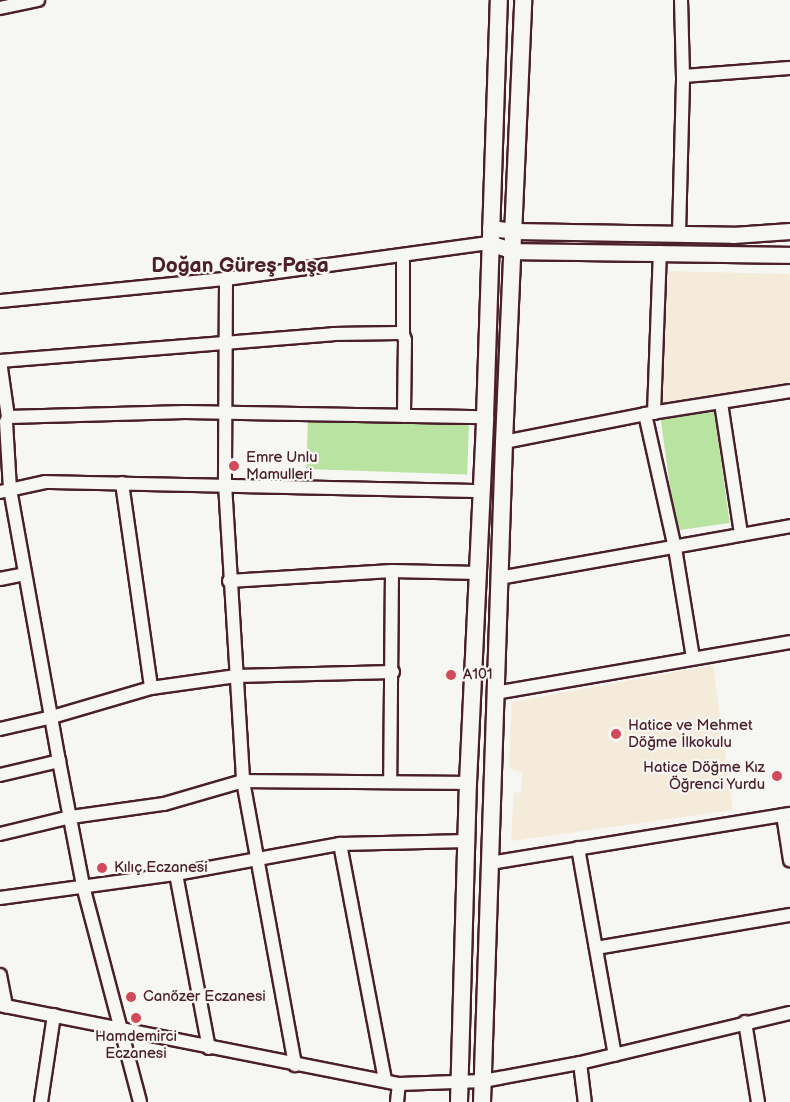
<!DOCTYPE html>
<meta charset="utf-8">
<style>
body{margin:0}
#map{position:relative;width:790px;height:1102px;overflow:hidden;background:#f6f6f2;font-family:"Balsamiq Sans",sans-serif}
div>[style]{position:absolute}
.built>*{inset:0;background:#f4ebda}
.green>*{inset:0;background:#b9e3a0;transform-origin:0 0}
.roads{filter:drop-shadow(2px 0 #4a1f2b) drop-shadow(-2px 0 #4a1f2b) drop-shadow(0 2px #4a1f2b) drop-shadow(0 -2px #4a1f2b)}
.minor>*{height:12px;margin:-6px;padding:0 6px;transform-origin:6px;border-radius:6px;background:#f6f6f2}
.tertiary>*{height:15px;margin:-7.5px;padding:0 7.5px;transform-origin:7.5px;border-radius:7.5px;background:#f6f6f2}
.secondary>*{height:16px;margin:-8px;padding:0 8px;transform-origin:8px;border-radius:8px;background:#f6f6f2}
.dots>*{width:16px;height:16px;translate:-50% -50%;box-sizing:border-box;border:3px solid #f6f6f2;border-radius:50%}
span{translate:-50% -50%;white-space:nowrap;text-align:center;line-height:1.15;-webkit-text-stroke:4.5px #f6f6f2;paint-order:stroke}
.poi-label{font-size:15px;color:#4a1f2b}
.left{translate:0 -50%;text-align:left}
.right{translate:-100% -50%;text-align:right}
.district-label{font-size:21px;color:#4a1f2b;font-weight:700}
</style>
<div id="map">
<div class="built">
<div style="clip-path:polygon(665px 271px,790px 274px,790px 382px,661px 404px)"></div>
<div style="clip-path:polygon(713px 665px,733px 810px,511px 841px,514px 792px,521px 793px,522px 771px,515px 771px,509px 767px,512px 702px)"></div>
</div>
<div class="green">
<div style="left:714px;top:411px;width:113px;height:54px;rotate:82deg"></div>
<div style="left:308px;top:419px;width:161px;height:50px;rotate:2deg"></div>
</div>
<div class="roads">
<div class="minor">
<div style="left:0;top:8px;width:39px;rotate:-12deg"></div>
<div style="left:683px;top:76px;width:107px;rotate:-4.3deg"></div>
<div style="left:679px;top:233px;width:157px;rotate:-88.5deg"></div>
<div style="left:683px;top:76px;width:76px;rotate:-91.5deg"></div>
<div style="left:403px;top:255px;width:79px;rotate:90deg"></div>
<div style="left:226px;top:279px;width:205px;rotate:90.3deg"></div>
<div style="left:225px;top:484px;width:298px;rotate:86.5deg"></div>
<div style="left:243px;top:781px;width:289px;rotate:79.6deg"></div>
<div style="left:0;top:301px;width:227px;rotate:-5.6deg"></div>
<div style="left:226px;top:279px;width:265px;rotate:-7.8deg"></div>
<div style="left:0;top:361px;width:57px;rotate:81.9deg"></div>
<div style="left:8px;top:417px;width:5px;rotate:112deg"></div>
<div style="left:6px;top:422px;width:67px;rotate:86.6deg"></div>
<div style="left:10px;top:489px;width:276px;rotate:79.8deg"></div>
<div style="left:59px;top:761px;width:127px;rotate:79.1deg"></div>
<div style="left:83px;top:886px;width:223px;rotate:75.2deg"></div>
<div style="left:0;top:361px;width:334px;rotate:-4.6deg"></div>
<div style="left:333px;top:334px;width:66px;rotate:-0.9deg"></div>
<div style="left:399px;top:333px;width:4px;rotate:14deg"></div>
<div style="left:403px;top:334px;width:6px;rotate:72deg"></div>
<div style="left:405px;top:340px;width:76px;rotate:90.8deg"></div>
<div style="left:721px;top:403px;width:133px;rotate:81.3deg"></div>
<div style="left:654px;top:413px;width:161px;rotate:-87.9deg"></div>
<div style="left:645px;top:414px;width:137px;rotate:77.4deg"></div>
<div style="left:675px;top:548px;width:111px;rotate:80.7deg"></div>
<div style="left:8px;top:417px;width:177px;rotate:-1.6deg"></div>
<div style="left:185px;top:412px;width:300px;rotate:1deg"></div>
<div style="left:504px;top:442px;width:144px;rotate:-11.2deg"></div>
<div style="left:645px;top:414px;width:147px;rotate:-9deg"></div>
<div style="left:122px;top:483px;width:207px;rotate:81.9deg"></div>
<div style="left:0;top:492px;width:46px;rotate:-12.5deg"></div>
<div style="left:45px;top:482px;width:436px;rotate:1.2deg"></div>
<div style="left:392px;top:571px;width:86px;rotate:1.3deg"></div>
<div style="left:499px;top:578px;width:296px;rotate:-10.1deg"></div>
<div style="left:0;top:579px;width:25px;rotate:-11deg"></div>
<div style="left:229px;top:581px;width:163px;rotate:-3.5deg"></div>
<div style="left:392px;top:571px;width:211px;rotate:90.5deg"></div>
<div style="left:495px;top:693px;width:299px;rotate:-9.8deg"></div>
<div style="left:0;top:729px;width:53px;rotate:-13deg"></div>
<div style="left:52px;top:717px;width:103px;rotate:-16.3deg"></div>
<div style="left:151px;top:688px;width:86px;rotate:-8deg"></div>
<div style="left:236px;top:676px;width:157px;rotate:-1.5deg"></div>
<div style="left:0;top:775px;width:61px;rotate:-13.3deg"></div>
<div style="left:783px;top:815px;width:46px;rotate:81.2deg"></div>
<div style="left:0;top:834px;width:73px;rotate:-13.5deg"></div>
<div style="left:71px;top:817px;width:94px;rotate:-8deg"></div>
<div style="left:164px;top:804px;width:82px;rotate:-16.2deg"></div>
<div style="left:243px;top:781px;width:225px;rotate:0.5deg"></div>
<div style="left:340px;top:844px;width:240px;rotate:79.2deg"></div>
<div style="left:578px;top:848px;width:210px;rotate:79.9deg"></div>
<div style="left:490px;top:863px;width:304px;rotate:-9.3deg"></div>
<div style="left:176px;top:874px;width:177px;rotate:79.3deg"></div>
<div style="left:0;top:898px;width:178px;rotate:-7.8deg"></div>
<div style="left:176px;top:874px;width:167px;rotate:-10.4deg"></div>
<div style="left:340px;top:844px;width:128px;rotate:-1.3deg"></div>
<div style="left:596px;top:948px;width:197px;rotate:-9.7deg"></div>
<div style="left:0;top:975px;width:32px;rotate:79deg"></div>
<div style="left:0;top:1005px;width:407px;rotate:11.2deg"></div>
<div style="left:399px;top:1084px;width:84px;rotate:-2deg"></div>
<div style="left:483px;top:1081px;width:99px;rotate:-10.5deg"></div>
<div style="left:580px;top:1063px;width:216px;rotate:-13.4deg"></div>
<div style="left:745px;top:1022px;width:81px;rotate:80.8deg"></div>
<div style="left:580px;top:1063px;width:39px;rotate:83deg"></div>
<div style="left:41px;top:1102px;width:88px;rotate:-81.5deg"></div>
<div style="left:397px;top:1102px;width:18px;rotate:-84deg"></div>
</div>
<div class="tertiary">
<div style="left:490px;top:228px;width:24px;rotate:7deg"></div>
<div style="left:514px;top:231px;width:219px;rotate:1deg"></div>
<div style="left:733px;top:235px;width:57px;rotate:-4deg"></div>
<div style="left:489px;top:243px;width:25px;rotate:18deg"></div>
<div style="left:513px;top:251px;width:277px;rotate:0.8deg"></div>
</div>
<div class="secondary">
<div style="left:459px;top:1102px;width:319px;rotate:-88.4deg"></div>
<div style="left:468px;top:783px;width:366px;rotate:-87.3deg"></div>
<div style="left:485px;top:417px;width:417px;rotate:-88.1deg"></div>
<div style="left:482px;top:1102px;width:660px;rotate:-88.09deg"></div>
<div style="left:504px;top:442px;width:442px;rotate:-87.5deg"></div>
</div>
</div>
<div class="dots">
<div style="left:234px;top:466px;background:#d1495b"></div>
<div style="left:451px;top:675px;background:#d1495b"></div>
<div style="left:616px;top:734px;background:#d1495b"></div>
<div style="left:777px;top:776px;background:#d1495b"></div>
<div style="left:102px;top:868px;background:#d1495b"></div>
<div style="left:131px;top:997px;background:#d1495b"></div>
<div style="left:136px;top:1018px;background:#d1495b"></div>
</div>
<div class="poi-label">
<span class="left" style="left:246px;top:466px">Emre Unlu<br>Mamulleri</span>
<span class="left" style="left:463px;top:675px">A101</span>
<span class="left" style="left:628px;top:734px">Hatice ve Mehmet<br>Döğme İlkokulu</span>
<span class="right" style="left:765px;top:776px">Hatice Döğme Kız<br>Öğrenci Yurdu</span>
<span class="left" style="left:114px;top:868px">Kılıç Eczanesi</span>
<span class="left" style="left:143px;top:997px">Canözer Eczanesi</span>
<span style="left:136px;top:1045px">Hamdemirci<br>Eczanesi</span>
</div>
<div class="district-label">
<span style="left:240px;top:266px">Doğan Güreş Paşa</span>
</div>
</div>
